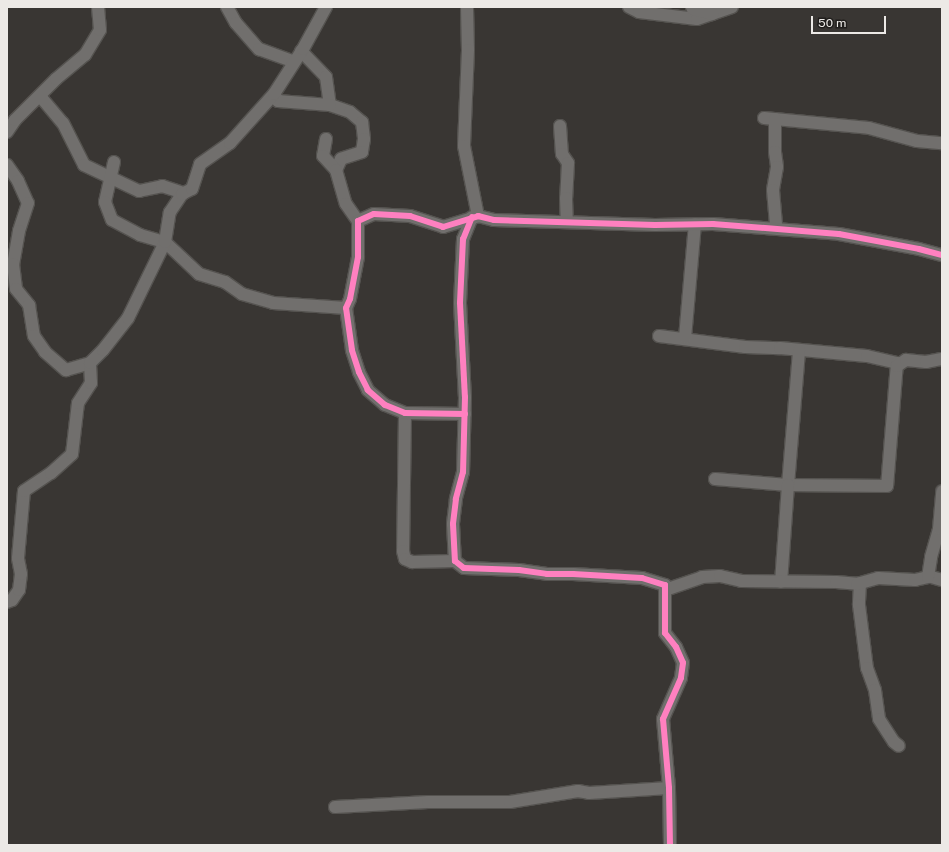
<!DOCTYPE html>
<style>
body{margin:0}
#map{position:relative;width:949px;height:852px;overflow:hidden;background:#393633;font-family:"Public Sans",sans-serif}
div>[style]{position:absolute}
.roads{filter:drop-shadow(1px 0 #555350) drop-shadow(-1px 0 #555350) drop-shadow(0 1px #555350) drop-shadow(0 -1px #555350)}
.street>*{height:12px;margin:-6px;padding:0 6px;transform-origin:6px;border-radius:6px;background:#716f6d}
.cycleway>*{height:6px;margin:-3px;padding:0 3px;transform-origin:3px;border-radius:3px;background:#ff80c0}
span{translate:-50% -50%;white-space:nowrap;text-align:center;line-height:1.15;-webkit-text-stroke:4px #201e1c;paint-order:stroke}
.frame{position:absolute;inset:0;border:8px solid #ece9e6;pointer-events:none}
.scale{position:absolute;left:811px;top:16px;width:75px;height:18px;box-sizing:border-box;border:2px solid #ece9e6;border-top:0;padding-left:5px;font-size:12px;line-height:14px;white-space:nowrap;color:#ece9e6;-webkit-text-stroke:3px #201e1c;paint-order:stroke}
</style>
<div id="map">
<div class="roads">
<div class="street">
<div style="left:227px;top:7px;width:18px;rotate:61deg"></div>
<div style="left:236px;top:23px;width:35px;rotate:49deg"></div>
<div style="left:259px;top:49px;width:37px;rotate:20deg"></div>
<div style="left:467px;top:7px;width:43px;rotate:88.7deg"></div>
<div style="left:468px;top:50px;width:96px;rotate:92.4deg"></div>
<div style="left:464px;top:146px;width:71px;rotate:78.7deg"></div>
<div style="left:629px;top:7px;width:11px;rotate:27deg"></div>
<div style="left:639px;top:12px;width:58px;rotate:6.9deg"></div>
<div style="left:697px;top:19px;width:37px;rotate:-19deg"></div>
<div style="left:692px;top:7px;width:2px;rotate:63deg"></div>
<div style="left:693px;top:9px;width:20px;rotate:15deg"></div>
<div style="left:301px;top:51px;width:36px;rotate:46deg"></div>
<div style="left:326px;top:77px;width:28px;rotate:82deg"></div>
<div style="left:330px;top:105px;width:21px;rotate:19deg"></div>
<div style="left:350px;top:112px;width:16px;rotate:40deg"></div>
<div style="left:362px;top:122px;width:17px;rotate:83deg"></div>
<div style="left:364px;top:139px;width:13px;rotate:99deg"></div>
<div style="left:362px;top:152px;width:22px;rotate:162deg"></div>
<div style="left:341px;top:159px;width:12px;rotate:114deg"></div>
<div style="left:274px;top:94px;width:8px;rotate:60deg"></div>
<div style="left:278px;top:101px;width:52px;rotate:4.4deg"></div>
<div style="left:40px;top:96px;width:35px;rotate:50deg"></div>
<div style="left:63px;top:123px;width:47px;rotate:63.4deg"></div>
<div style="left:84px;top:165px;width:61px;rotate:25.3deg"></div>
<div style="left:139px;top:191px;width:24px;rotate:-12deg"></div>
<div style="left:162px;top:186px;width:23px;rotate:18deg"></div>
<div style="left:764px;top:118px;width:105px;rotate:5.4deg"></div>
<div style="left:869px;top:128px;width:50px;rotate:15.2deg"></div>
<div style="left:917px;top:141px;width:25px;rotate:5deg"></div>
<div style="left:775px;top:119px;width:33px;rotate:90deg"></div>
<div style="left:775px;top:152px;width:15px;rotate:82deg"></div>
<div style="left:777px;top:167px;width:23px;rotate:100deg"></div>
<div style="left:773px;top:190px;width:38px;rotate:85deg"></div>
<div style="left:560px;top:126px;width:28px;rotate:86deg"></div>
<div style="left:562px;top:154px;width:11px;rotate:56deg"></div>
<div style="left:568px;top:163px;width:35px;rotate:93deg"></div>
<div style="left:566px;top:198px;width:24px;rotate:88deg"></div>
<div style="left:7px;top:132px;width:14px;rotate:-56deg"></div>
<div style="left:15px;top:120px;width:58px;rotate:-45deg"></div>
<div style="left:56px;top:79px;width:38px;rotate:-40deg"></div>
<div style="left:85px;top:55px;width:29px;rotate:-59deg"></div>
<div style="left:100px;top:30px;width:23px;rotate:-95deg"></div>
<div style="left:326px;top:139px;width:17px;rotate:100deg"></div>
<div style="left:323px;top:156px;width:19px;rotate:47deg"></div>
<div style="left:336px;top:170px;width:35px;rotate:74deg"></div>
<div style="left:346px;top:204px;width:21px;rotate:55deg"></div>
<div style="left:114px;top:162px;width:41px;rotate:102.7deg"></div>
<div style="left:105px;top:202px;width:19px;rotate:69deg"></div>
<div style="left:112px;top:220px;width:32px;rotate:28deg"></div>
<div style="left:140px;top:235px;width:26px;rotate:16deg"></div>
<div style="left:165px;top:242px;width:47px;rotate:43.3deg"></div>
<div style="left:199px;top:274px;width:27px;rotate:17deg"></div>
<div style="left:225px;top:282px;width:21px;rotate:35deg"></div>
<div style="left:242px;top:294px;width:32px;rotate:16deg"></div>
<div style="left:273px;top:303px;width:73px;rotate:3.9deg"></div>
<div style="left:7px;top:165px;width:19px;rotate:55deg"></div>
<div style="left:18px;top:181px;width:24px;rotate:66deg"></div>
<div style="left:28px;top:203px;width:29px;rotate:108deg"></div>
<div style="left:19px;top:231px;width:34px;rotate:100deg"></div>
<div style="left:13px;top:264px;width:25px;rotate:83deg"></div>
<div style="left:16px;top:289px;width:21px;rotate:51deg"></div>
<div style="left:29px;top:305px;width:31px;rotate:81deg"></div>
<div style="left:34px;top:336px;width:19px;rotate:55deg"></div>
<div style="left:45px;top:352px;width:28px;rotate:41deg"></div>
<div style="left:66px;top:370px;width:25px;rotate:-16deg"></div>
<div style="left:472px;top:217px;width:24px;rotate:112deg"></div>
<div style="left:463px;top:239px;width:64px;rotate:92.7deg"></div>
<div style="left:460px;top:303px;width:94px;rotate:87deg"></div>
<div style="left:465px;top:397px;width:75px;rotate:91.5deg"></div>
<div style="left:463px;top:472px;width:28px;rotate:105deg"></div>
<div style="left:456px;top:499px;width:25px;rotate:97deg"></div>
<div style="left:453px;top:524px;width:37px;rotate:87deg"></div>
<div style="left:455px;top:561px;width:11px;rotate:38deg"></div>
<div style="left:464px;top:568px;width:55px;rotate:2.1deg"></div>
<div style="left:519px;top:570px;width:28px;rotate:8deg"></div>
<div style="left:547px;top:574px;width:26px"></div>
<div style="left:573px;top:574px;width:69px;rotate:3.3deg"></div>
<div style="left:642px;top:578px;width:24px;rotate:17deg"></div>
<div style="left:665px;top:585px;width:48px;rotate:90deg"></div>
<div style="left:665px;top:633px;width:18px;rotate:52deg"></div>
<div style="left:676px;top:647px;width:17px;rotate:66deg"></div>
<div style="left:683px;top:663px;width:15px;rotate:98deg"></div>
<div style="left:681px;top:678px;width:45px;rotate:113.7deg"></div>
<div style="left:663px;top:719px;width:69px;rotate:85deg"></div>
<div style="left:669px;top:788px;width:57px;rotate:89deg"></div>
<div style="left:659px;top:336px;width:87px;rotate:7.3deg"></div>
<div style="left:745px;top:347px;width:35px;rotate:2deg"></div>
<div style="left:780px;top:348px;width:87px;rotate:5.3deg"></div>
<div style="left:867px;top:356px;width:31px;rotate:13deg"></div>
<div style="left:897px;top:363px;width:123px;rotate:94.6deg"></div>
<div style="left:887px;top:486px;width:99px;rotate:-179.4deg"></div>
<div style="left:788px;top:485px;width:135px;rotate:-85.3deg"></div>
<div style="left:685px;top:338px;width:114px;rotate:-85deg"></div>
<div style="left:897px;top:366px;width:11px;rotate:-34deg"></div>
<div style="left:906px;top:360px;width:20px;rotate:6deg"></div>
<div style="left:926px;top:362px;width:16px;rotate:-11deg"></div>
<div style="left:405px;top:413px;width:138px;rotate:90.8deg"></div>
<div style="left:403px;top:551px;width:8px;rotate:76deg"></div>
<div style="left:405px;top:559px;width:8px;rotate:23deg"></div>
<div style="left:412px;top:562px;width:43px;rotate:-1.3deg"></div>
<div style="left:465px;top:414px;width:60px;rotate:-179deg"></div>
<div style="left:405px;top:413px;width:22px;rotate:-158deg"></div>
<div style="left:385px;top:405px;width:23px;rotate:-139deg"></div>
<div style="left:368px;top:390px;width:20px;rotate:-117deg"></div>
<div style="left:359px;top:372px;width:23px;rotate:-108deg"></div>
<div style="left:352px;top:350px;width:42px;rotate:-98.1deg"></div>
<div style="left:346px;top:308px;width:10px;rotate:-66deg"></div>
<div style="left:350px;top:299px;width:43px;rotate:-79.2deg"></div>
<div style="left:358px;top:257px;width:36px;rotate:-90deg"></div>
<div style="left:358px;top:221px;width:17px;rotate:-24deg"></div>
<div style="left:374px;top:214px;width:36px;rotate:3deg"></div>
<div style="left:410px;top:216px;width:35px;rotate:18deg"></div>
<div style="left:443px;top:227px;width:37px;rotate:-17deg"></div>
<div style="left:478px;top:216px;width:16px;rotate:14deg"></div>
<div style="left:494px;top:220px;width:161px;rotate:1.8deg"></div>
<div style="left:655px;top:225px;width:58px;rotate:-1deg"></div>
<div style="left:713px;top:224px;width:126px;rotate:4.5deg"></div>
<div style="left:839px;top:234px;width:81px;rotate:10.6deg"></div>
<div style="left:919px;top:249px;width:24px;rotate:15deg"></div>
<div style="left:715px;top:479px;width:73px;rotate:4.7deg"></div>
<div style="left:788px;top:485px;width:97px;rotate:94.1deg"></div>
<div style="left:928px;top:576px;width:15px;rotate:16deg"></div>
<div style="left:860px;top:583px;width:22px;rotate:93deg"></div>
<div style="left:859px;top:605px;width:64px;rotate:82.8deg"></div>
<div style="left:867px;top:668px;width:23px;rotate:70deg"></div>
<div style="left:875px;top:690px;width:29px;rotate:82deg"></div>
<div style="left:879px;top:719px;width:27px;rotate:57deg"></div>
<div style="left:894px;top:742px;width:6px;rotate:39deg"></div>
<div style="left:665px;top:590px;width:39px;rotate:-19deg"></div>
<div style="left:702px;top:577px;width:18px;rotate:-3deg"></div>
<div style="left:720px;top:576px;width:22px;rotate:13deg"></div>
<div style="left:741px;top:581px;width:95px;rotate:0.6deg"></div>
<div style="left:836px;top:582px;width:21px;rotate:5deg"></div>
<div style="left:857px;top:584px;width:22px;rotate:-16deg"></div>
<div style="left:878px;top:578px;width:37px;rotate:3deg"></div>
<div style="left:915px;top:580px;width:13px;rotate:-13deg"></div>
<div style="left:928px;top:577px;width:20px;rotate:-81deg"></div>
<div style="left:931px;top:557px;width:29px;rotate:-74deg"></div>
<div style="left:939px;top:529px;width:38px;rotate:-85deg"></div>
<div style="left:7px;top:602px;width:5px;rotate:-22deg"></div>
<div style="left:12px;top:600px;width:12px;rotate:-55deg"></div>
<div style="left:19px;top:590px;width:16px;rotate:-83deg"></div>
<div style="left:21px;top:574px;width:16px;rotate:-101deg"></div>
<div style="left:18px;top:558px;width:67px;rotate:-84.9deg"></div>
<div style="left:24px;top:491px;width:32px;rotate:-34deg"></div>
<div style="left:51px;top:473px;width:28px;rotate:-42deg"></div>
<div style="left:72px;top:454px;width:51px;rotate:-83.3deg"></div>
<div style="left:78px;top:403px;width:24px;rotate:-57deg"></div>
<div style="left:91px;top:383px;width:20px;rotate:-93deg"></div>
<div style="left:90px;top:363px;width:18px;rotate:-45deg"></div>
<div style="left:103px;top:350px;width:41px;rotate:-52deg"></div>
<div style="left:128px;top:318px;width:85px;rotate:-64deg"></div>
<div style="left:165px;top:242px;width:30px;rotate:-81deg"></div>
<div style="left:170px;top:212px;width:22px;rotate:-56deg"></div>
<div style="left:182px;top:194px;width:11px;rotate:-27deg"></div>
<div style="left:192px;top:189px;width:26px;rotate:-72deg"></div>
<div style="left:200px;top:164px;width:37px;rotate:-35deg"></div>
<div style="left:230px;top:143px;width:66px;rotate:-48.1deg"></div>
<div style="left:274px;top:94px;width:54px;rotate:-57.2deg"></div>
<div style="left:303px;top:49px;width:48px;rotate:-61.3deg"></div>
<div style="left:335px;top:807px;width:93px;rotate:-3.1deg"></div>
<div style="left:428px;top:802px;width:82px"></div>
<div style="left:510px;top:802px;width:69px;rotate:-9.2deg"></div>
<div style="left:578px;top:791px;width:11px;rotate:10deg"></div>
<div style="left:589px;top:793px;width:80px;rotate:-3.6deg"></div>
</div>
</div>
<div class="cycleway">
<div style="left:472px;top:217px;width:24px;rotate:112deg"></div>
<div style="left:463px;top:239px;width:64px;rotate:92.7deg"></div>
<div style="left:460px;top:303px;width:94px;rotate:87deg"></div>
<div style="left:465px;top:397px;width:75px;rotate:91.5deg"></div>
<div style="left:463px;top:472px;width:28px;rotate:105deg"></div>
<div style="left:456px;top:499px;width:25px;rotate:97deg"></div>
<div style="left:453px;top:524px;width:37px;rotate:87deg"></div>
<div style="left:455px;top:561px;width:11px;rotate:38deg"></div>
<div style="left:464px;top:568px;width:55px;rotate:2.1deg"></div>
<div style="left:519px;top:570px;width:28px;rotate:8deg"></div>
<div style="left:547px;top:574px;width:26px"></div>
<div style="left:573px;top:574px;width:69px;rotate:3.3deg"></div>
<div style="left:642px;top:578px;width:24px;rotate:17deg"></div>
<div style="left:665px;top:585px;width:48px;rotate:90deg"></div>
<div style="left:665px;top:633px;width:18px;rotate:52deg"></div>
<div style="left:676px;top:647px;width:17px;rotate:66deg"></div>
<div style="left:683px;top:663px;width:15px;rotate:98deg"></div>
<div style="left:681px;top:678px;width:45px;rotate:113.7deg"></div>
<div style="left:663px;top:719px;width:69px;rotate:85deg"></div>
<div style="left:669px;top:788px;width:57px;rotate:89deg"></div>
<div style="left:465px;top:414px;width:60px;rotate:-179deg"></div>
<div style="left:405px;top:413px;width:22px;rotate:-158deg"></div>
<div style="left:385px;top:405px;width:23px;rotate:-139deg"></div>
<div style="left:368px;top:390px;width:20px;rotate:-117deg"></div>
<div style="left:359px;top:372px;width:23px;rotate:-108deg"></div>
<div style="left:352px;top:350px;width:42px;rotate:-98.1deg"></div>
<div style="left:346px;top:308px;width:10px;rotate:-66deg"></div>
<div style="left:350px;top:299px;width:43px;rotate:-79.2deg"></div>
<div style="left:358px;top:257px;width:36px;rotate:-90deg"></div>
<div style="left:358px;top:221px;width:17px;rotate:-24deg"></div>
<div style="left:374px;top:214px;width:36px;rotate:3deg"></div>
<div style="left:410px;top:216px;width:35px;rotate:18deg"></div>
<div style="left:443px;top:227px;width:37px;rotate:-17deg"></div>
<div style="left:478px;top:216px;width:16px;rotate:14deg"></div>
<div style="left:494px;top:220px;width:161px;rotate:1.8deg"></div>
<div style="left:655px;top:225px;width:58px;rotate:-1deg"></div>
<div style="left:713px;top:224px;width:126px;rotate:4.5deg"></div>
<div style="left:839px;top:234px;width:81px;rotate:10.6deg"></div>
<div style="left:919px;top:249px;width:24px;rotate:15deg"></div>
</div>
<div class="frame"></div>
<div class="scale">50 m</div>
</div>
